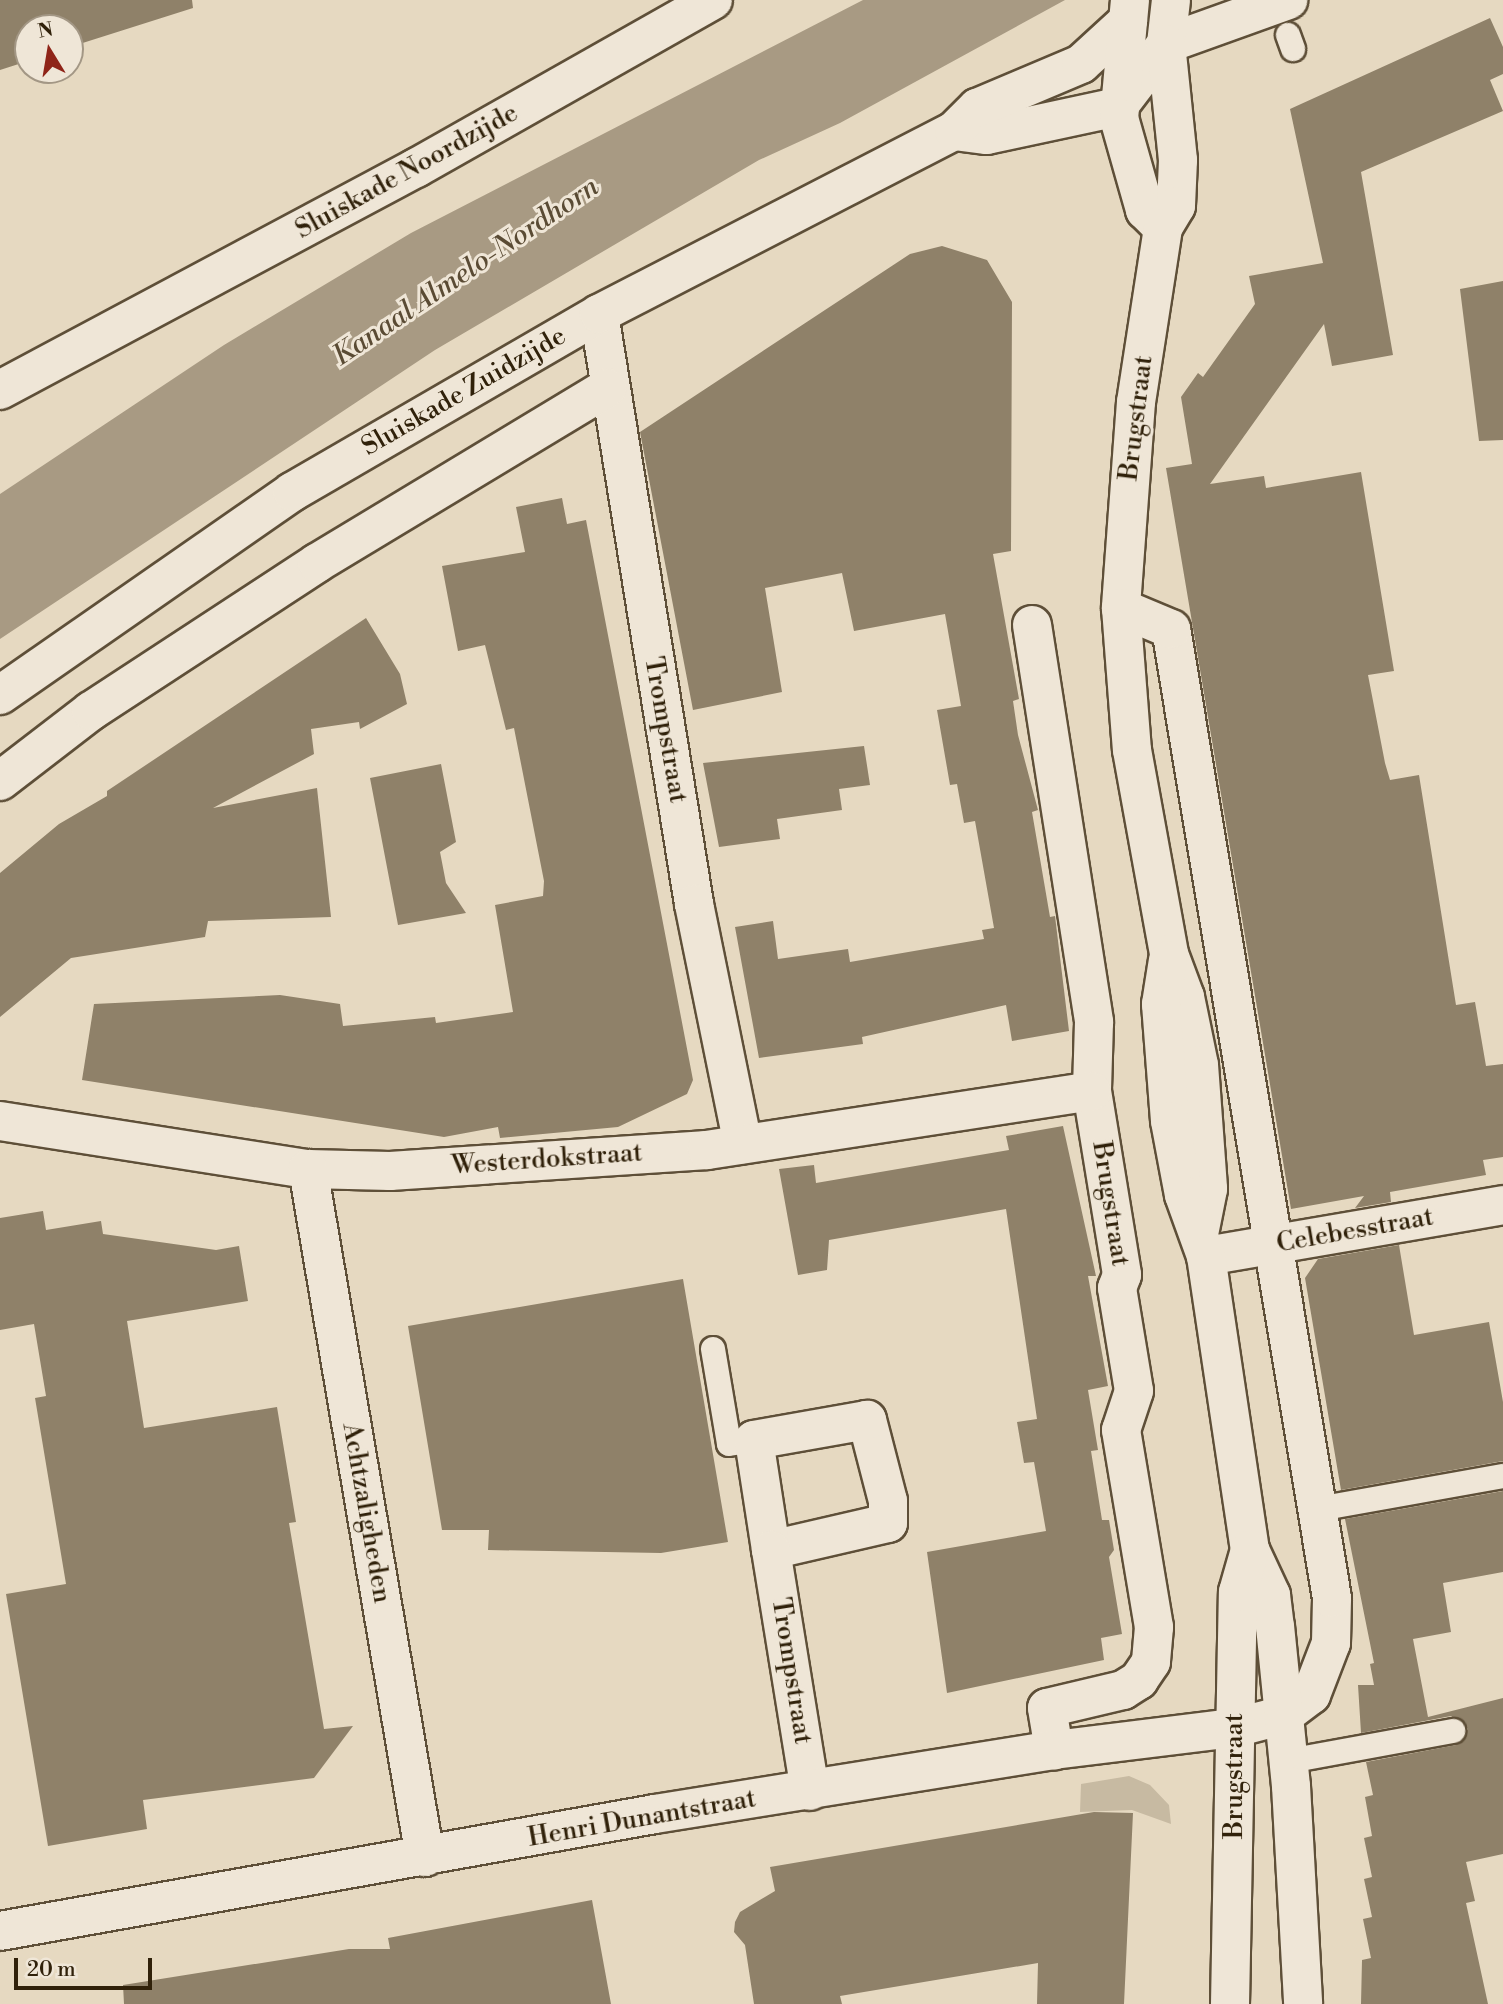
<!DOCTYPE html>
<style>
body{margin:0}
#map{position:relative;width:1503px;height:2004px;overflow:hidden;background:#e6d9c1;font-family:"Libre Bodoni",serif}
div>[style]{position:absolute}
.green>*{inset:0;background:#c7baa2}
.water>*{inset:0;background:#a89a83}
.building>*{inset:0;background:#8f8169}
.roads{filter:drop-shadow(2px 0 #5e4f38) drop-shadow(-2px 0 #5e4f38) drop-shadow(0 2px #5e4f38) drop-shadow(0 -2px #5e4f38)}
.service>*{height:24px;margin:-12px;padding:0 12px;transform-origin:12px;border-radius:12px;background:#efe6d7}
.minor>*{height:38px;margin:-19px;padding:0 19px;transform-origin:19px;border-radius:19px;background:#efe6d7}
.tertiary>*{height:38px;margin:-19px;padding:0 19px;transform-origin:19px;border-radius:19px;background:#efe6d7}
.secondary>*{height:38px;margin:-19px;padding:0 19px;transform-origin:19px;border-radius:19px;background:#efe6d7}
span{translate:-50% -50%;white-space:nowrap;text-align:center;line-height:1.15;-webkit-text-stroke:6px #efe6d7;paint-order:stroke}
.street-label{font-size:26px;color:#30210a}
.water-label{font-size:28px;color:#5a4b34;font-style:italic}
.north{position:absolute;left:14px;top:14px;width:70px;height:70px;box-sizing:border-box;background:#efe6d7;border:2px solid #a39785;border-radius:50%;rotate:349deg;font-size:19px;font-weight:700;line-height:28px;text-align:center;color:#30210a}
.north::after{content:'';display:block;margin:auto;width:24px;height:32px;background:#8f2418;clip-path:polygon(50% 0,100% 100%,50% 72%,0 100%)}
.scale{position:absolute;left:14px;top:1958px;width:138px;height:32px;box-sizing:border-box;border:4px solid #30210a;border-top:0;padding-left:9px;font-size:21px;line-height:24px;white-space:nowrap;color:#30210a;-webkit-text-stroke:5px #efe6d7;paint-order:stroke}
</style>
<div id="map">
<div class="green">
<div style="clip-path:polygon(1129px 1776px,1150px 1785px,1169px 1805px,1171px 1824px,1132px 1810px,1080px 1812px,1081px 1784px)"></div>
</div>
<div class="water">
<div style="clip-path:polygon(863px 0,1065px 0,840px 123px,759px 160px,435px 350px,0 639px,0 494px,224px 345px,411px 233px)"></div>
</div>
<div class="building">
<div style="clip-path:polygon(0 0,192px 0,193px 8px,70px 47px,70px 28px,28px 28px,28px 61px,0 70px)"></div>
<div style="clip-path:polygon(1490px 18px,1503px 47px,1503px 74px,1490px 80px,1503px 111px,1361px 172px,1393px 355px,1332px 366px,1324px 324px,1210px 484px,1264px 476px,1266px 488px,1361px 472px,1394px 671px,1368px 675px,1385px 763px,1390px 780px,1419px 775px,1456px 1005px,1475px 1002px,1486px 1066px,1503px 1064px,1503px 1157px,1483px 1160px,1486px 1175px,1390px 1192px,1391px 1202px,1355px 1208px,1364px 1196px,1291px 1209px,1166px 468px,1192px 464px,1181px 397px,1198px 373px,1203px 377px,1255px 304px,1249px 276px,1323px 263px,1290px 109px)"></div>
<div style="clip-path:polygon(942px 246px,987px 260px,1012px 302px,1011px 551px,993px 554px,1019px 699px,1013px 701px,1018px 735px,1038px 810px,1032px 812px,1050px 917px,1055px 916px,1069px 1031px,1012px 1041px,1006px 1005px,862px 1037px,863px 1044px,759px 1058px,735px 927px,773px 921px,778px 959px,848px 949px,850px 962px,984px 939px,982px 930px,994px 928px,975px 821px,964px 823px,957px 784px,950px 785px,937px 710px,961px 706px,945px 614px,854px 631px,842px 573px,765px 588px,782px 692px,693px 710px,640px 432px,910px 254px)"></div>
<div style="clip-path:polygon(1503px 281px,1503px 440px,1479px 441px,1460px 289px)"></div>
<div style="clip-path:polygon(562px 498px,567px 524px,586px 520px,693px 1080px,687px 1094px,618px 1127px,500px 1138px,498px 1127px,444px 1137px,82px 1080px,94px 1004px,280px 995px,340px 1004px,343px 1026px,435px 1017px,436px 1023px,513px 1012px,495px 905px,543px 896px,544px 881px,514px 728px,506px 730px,485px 645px,458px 651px,442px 566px,525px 552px,516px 507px)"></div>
<div style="clip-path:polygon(366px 618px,400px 674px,407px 704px,360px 729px,359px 722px,311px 729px,314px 754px,213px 808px,317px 788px,331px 917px,208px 921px,205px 937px,71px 958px,0 1017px,0 873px,59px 824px,107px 796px,107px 791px)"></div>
<div style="clip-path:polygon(864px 746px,870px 785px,839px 789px,842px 810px,777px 819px,780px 839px,719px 847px,703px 763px)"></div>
<div style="clip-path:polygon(441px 764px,456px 842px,440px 852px,446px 883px,466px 913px,398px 925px,370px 778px)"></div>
<div style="clip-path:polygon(1063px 1126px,1096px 1276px,1088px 1276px,1108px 1386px,1088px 1390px,1098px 1450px,1091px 1451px,1102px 1520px,1109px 1520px,1114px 1550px,1109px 1557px,1122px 1634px,1101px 1638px,1104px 1660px,947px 1693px,927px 1552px,1046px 1531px,1034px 1462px,1024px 1463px,1017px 1422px,1037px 1419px,1006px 1209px,829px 1240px,827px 1270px,798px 1275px,779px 1169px,814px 1165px,816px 1183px,1009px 1150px,1006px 1136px)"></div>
<div style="clip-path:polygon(43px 1211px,46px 1230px,101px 1221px,103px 1234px,216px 1250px,239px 1246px,248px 1301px,127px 1321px,144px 1428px,277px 1407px,296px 1522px,289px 1523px,324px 1729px,353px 1726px,314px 1778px,143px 1800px,147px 1829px,48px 1846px,6px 1594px,66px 1584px,35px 1398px,46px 1396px,34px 1324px,0 1330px,0 1218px)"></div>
<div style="clip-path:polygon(1399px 1245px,1414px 1335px,1489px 1322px,1503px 1402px,1503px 1461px,1341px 1490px,1305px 1278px,1318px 1259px)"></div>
<div style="clip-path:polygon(683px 1279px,728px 1542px,661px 1553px,488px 1550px,489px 1530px,442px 1530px,408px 1326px)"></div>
<div style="clip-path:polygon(1503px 1491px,1503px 1572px,1443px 1583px,1451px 1632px,1413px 1639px,1428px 1717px,1503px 1698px,1503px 1854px,1466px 1862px,1475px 1901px,1466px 1903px,1488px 2004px,1361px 2004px,1362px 1960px,1371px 1958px,1363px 1919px,1372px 1917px,1364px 1879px,1372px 1877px,1364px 1838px,1372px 1836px,1365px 1797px,1373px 1795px,1366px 1762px,1456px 1745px,1468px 1729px,1451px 1716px,1361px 1733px,1358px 1685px,1374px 1685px,1370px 1664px,1374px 1663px,1345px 1519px)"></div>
<div style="clip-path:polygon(1094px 1812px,1133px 1813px,1124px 2004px,1037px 2004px,1038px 1963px,840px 1996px,842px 2004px,754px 2004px,745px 1945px,734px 1932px,735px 1922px,740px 1912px,775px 1891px,770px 1867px)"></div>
<div style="clip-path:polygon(592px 1900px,611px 2004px,124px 2004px,123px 1985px,349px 1949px,390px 1949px,388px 1938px)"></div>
</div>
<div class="roads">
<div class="service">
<div style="left:1288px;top:35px;width:15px;rotate:70deg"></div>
<div style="left:713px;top:1349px;width:96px;rotate:80.4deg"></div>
<div style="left:729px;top:1444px;width:25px;rotate:-9deg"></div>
<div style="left:1318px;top:1509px;width:188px;rotate:-10.1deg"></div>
<div style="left:1289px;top:1761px;width:167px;rotate:-10.4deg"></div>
</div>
<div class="minor">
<div style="left:954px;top:131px;width:33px;rotate:7deg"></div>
<div style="left:987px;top:135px;width:134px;rotate:-12.1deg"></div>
<div style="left:599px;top:314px;width:598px;rotate:80.85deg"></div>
<div style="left:694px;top:904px;width:245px;rotate:78.5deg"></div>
<div style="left:1032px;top:625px;width:402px;rotate:81.1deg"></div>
<div style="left:1094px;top:1022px;width:69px;rotate:91.7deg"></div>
<div style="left:1092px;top:1091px;width:186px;rotate:80.7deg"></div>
<div style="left:1122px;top:1275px;width:14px;rotate:111deg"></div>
<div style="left:1117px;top:1288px;width:104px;rotate:80.6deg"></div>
<div style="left:1134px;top:1391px;width:41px;rotate:108.4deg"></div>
<div style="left:1121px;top:1430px;width:200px;rotate:80.5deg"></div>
<div style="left:1154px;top:1627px;width:35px;rotate:95deg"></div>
<div style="left:1151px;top:1662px;width:22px;rotate:124deg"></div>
<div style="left:1139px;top:1680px;width:19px;rotate:148deg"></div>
<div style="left:1123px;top:1690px;width:78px;rotate:166.7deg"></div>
<div style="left:1047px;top:1708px;width:43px;rotate:80.5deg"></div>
<div style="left:0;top:695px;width:356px;rotate:-34.8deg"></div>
<div style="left:292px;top:492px;width:355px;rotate:-30.1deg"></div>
<div style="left:599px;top:314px;width:399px;rotate:-27.3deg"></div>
<div style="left:954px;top:131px;width:33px;rotate:-45deg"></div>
<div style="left:977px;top:108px;width:113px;rotate:-22.9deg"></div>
<div style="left:1081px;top:64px;width:64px;rotate:-42.5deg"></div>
<div style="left:0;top:781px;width:115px;rotate:-37.6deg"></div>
<div style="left:91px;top:711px;width:270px;rotate:-33.2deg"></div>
<div style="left:317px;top:563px;width:339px;rotate:-31.1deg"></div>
<div style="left:0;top:1121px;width:312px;rotate:8.9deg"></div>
<div style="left:308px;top:1169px;width:82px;rotate:1.4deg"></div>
<div style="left:390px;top:1171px;width:318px;rotate:-3.8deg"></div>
<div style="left:707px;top:1150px;width:389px;rotate:-8.7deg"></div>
<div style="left:308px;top:1169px;width:698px;rotate:80.35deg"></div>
<div style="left:1206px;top:1256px;width:301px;rotate:-9.7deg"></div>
<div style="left:771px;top:1550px;width:120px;rotate:-13deg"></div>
<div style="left:888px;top:1523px;width:22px;rotate:-90deg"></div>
<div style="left:888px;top:1501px;width:84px;rotate:-104.5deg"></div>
<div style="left:867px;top:1420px;width:115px;rotate:170deg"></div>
<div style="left:754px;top:1440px;width:111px;rotate:81.2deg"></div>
<div style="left:771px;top:1550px;width:244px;rotate:80.8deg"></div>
<div style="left:0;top:1931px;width:665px;rotate:-10.13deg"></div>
<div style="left:655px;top:1814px;width:404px;rotate:-9.1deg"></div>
<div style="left:1054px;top:1750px;width:181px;rotate:-7deg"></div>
<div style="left:1234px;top:1728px;width:52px;rotate:-14.6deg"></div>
<div style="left:1284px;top:1715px;width:34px;rotate:-37deg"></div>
<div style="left:1311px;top:1695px;width:56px;rotate:-69deg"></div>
<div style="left:1331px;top:1643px;width:45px;rotate:-88.7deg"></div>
<div style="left:1332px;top:1598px;width:982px;rotate:-99.43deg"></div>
<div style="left:1171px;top:629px;width:54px;rotate:-157.2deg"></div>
</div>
<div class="tertiary">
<div style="left:1118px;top:107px;width:79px;rotate:-52.7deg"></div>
<div style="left:1166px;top:44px;width:130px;rotate:-19.8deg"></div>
</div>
<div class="secondary">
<div style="left:1130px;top:0;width:119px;rotate:95.3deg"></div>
<div style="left:1119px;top:118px;width:96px;rotate:74.2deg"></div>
<div style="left:1145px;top:210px;width:25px;rotate:45deg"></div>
<div style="left:1171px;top:0;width:44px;rotate:96.5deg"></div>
<div style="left:1166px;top:44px;width:117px;rotate:84.1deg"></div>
<div style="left:1178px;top:160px;width:46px;rotate:92.5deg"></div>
<div style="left:1176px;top:206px;width:26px;rotate:121deg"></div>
<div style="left:1163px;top:228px;width:176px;rotate:98.8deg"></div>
<div style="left:1136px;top:402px;width:207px;rotate:94.2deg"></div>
<div style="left:1121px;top:608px;width:142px;rotate:85.6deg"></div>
<div style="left:1132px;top:750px;width:207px;rotate:79.7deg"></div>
<div style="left:1169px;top:954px;width:46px;rotate:69.6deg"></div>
<div style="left:1185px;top:997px;width:69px;rotate:78.4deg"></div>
<div style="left:1199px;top:1065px;width:124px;rotate:85.8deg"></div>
<div style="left:1208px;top:1189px;width:41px;rotate:101.3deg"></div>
<div style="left:0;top:390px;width:472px;rotate:-28.1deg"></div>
<div style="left:416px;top:168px;width:341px;rotate:-29.5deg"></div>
<div style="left:1168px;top:960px;width:45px;rotate:99deg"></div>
<div style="left:1161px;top:1004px;width:117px;rotate:85.6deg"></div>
<div style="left:1170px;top:1121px;width:75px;rotate:79.3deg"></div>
<div style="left:1184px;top:1195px;width:65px;rotate:70.2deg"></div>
<div style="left:1206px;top:1256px;width:297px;rotate:81.5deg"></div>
<div style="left:1250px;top:1550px;width:50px;rotate:65deg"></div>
<div style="left:1271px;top:1595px;width:31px;rotate:83deg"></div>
<div style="left:1275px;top:1626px;width:161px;rotate:84.3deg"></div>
<div style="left:1291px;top:1786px;width:218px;rotate:86.8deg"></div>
<div style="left:1230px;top:2004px;width:412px;rotate:-88.9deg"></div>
<div style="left:1238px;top:1592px;width:44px;rotate:-74.1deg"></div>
</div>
</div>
<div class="street-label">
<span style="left:407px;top:172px;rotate:-29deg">Sluiskade Noordzijde</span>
<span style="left:464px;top:392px;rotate:-30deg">Sluiskade Zuidzijde</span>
<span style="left:1137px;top:418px;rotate:-83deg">Brugstraat</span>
<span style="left:665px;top:730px;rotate:80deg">Trompstraat</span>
<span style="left:547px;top:1160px;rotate:-4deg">Westerdokstraat</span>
<span style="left:1110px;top:1204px;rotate:81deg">Brugstraat</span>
<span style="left:1355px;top:1231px;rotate:-10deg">Celebesstraat</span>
<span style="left:366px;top:1513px;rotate:80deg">Achtzaligheden</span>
<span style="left:791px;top:1671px;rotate:81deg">Trompstraat</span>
<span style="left:1235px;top:1776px;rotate:-90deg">Brugstraat</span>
<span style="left:642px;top:1819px;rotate:-10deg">Henri Dunantstraat</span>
</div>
<div class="water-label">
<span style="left:466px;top:272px;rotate:-34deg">Kanaal Almelo-Nordhorn</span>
</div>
<div class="north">N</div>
<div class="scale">20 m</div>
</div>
